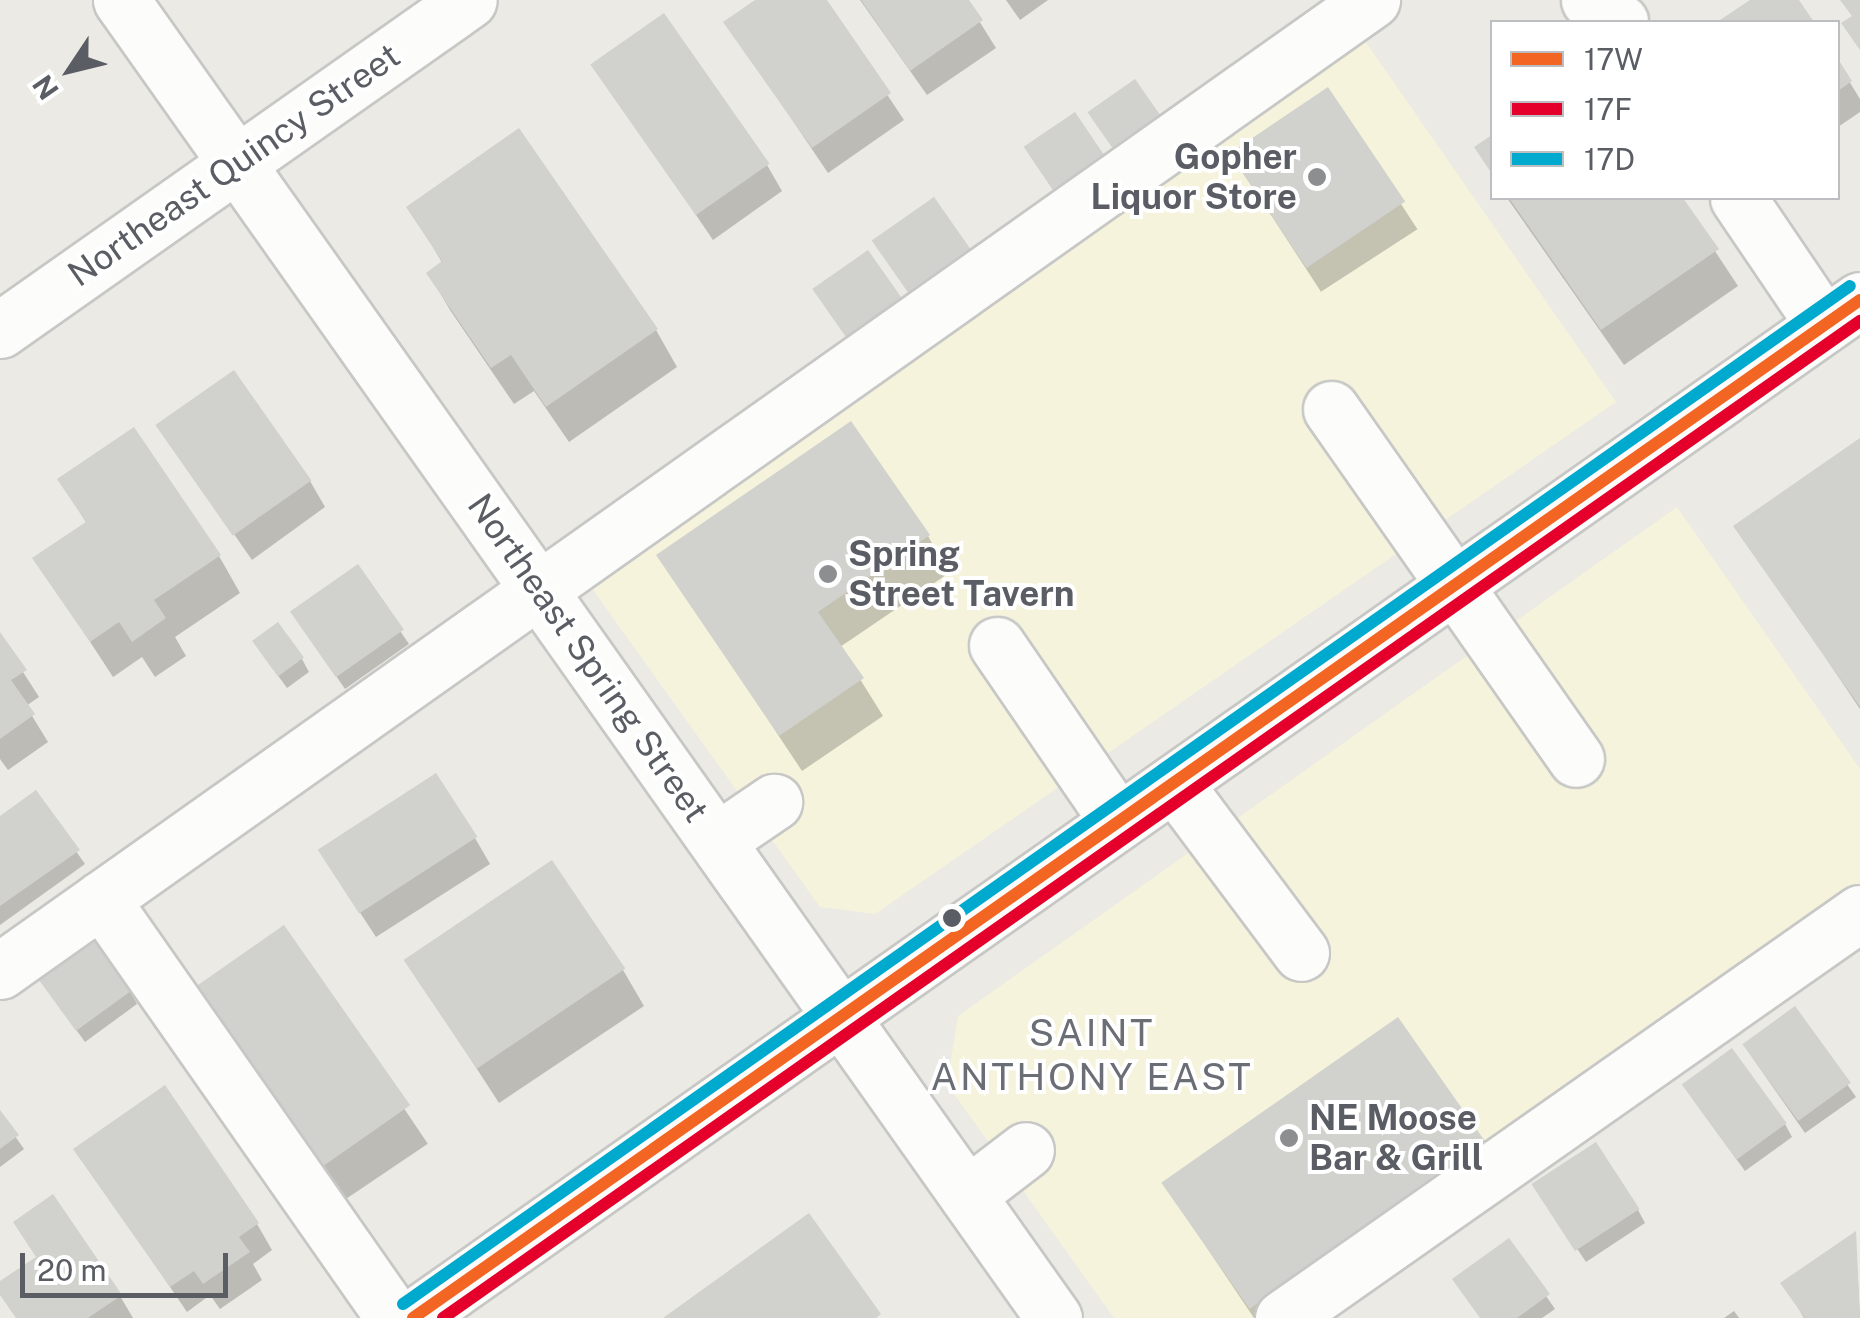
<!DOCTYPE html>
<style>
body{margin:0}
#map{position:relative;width:1860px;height:1318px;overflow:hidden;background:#ebeae4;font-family:"Public Sans",sans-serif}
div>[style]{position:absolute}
.commercial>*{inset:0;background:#f6f3dc}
.shadow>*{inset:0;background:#0003;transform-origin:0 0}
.building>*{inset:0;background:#d1d1cd;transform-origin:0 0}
.roads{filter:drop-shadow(2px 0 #c7c8c6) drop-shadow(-2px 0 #c7c8c6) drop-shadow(0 2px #c7c8c6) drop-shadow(0 -2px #c7c8c6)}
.minor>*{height:55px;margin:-27.5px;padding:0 27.5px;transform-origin:27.5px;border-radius:27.5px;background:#fcfcfb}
.bus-1>*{height:12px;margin:-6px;padding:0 6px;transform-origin:6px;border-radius:6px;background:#f26522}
.bus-2>*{height:12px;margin:-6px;padding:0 6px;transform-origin:6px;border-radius:6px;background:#e4002b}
.bus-3>*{height:12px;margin:-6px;padding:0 6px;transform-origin:6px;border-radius:6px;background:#00a9ce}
.dots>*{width:28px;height:28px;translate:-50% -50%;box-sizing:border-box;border:5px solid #fff;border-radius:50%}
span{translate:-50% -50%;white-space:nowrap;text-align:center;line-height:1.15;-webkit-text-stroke:8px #fff;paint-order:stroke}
.poi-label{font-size:35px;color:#5a5d63;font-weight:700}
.right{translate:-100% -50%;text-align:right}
.left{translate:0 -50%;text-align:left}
.street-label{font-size:35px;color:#5a5d63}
.neighbourhood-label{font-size:38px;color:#6b6e75;letter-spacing:2.5px}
.legend{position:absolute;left:1490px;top:20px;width:350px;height:180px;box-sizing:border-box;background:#fff;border:2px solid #bdbec1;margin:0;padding:12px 18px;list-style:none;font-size:30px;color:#5a5d63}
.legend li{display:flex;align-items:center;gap:20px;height:50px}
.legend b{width:50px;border:2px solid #bdbec1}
.north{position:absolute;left:20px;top:20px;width:100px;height:100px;-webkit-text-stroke:8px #fff;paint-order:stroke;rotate:235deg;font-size:28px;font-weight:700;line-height:40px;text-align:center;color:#5a5d63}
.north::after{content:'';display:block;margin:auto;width:35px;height:45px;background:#5a5d63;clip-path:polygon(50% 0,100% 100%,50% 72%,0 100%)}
.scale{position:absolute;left:20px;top:1253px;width:208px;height:45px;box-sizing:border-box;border:5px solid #5a5d63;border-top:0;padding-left:12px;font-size:30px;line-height:35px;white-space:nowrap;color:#5a5d63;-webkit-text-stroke:8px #fff;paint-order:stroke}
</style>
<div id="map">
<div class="commercial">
<div style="clip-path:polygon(1358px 31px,1616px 402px,875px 914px,820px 907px,586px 580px)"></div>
<div style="clip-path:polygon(1677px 507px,1860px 769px,1860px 933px,1309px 1318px,1114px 1318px,947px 1084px,958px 1016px)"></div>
</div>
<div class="shadow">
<div style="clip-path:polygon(759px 0,824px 0,904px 120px,828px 173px,727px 23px)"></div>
<div style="clip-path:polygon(860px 0,966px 0,996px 48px,927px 95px)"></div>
<div style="clip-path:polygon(1006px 0,1048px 0,1020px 20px)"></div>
<div style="clip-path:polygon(1838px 63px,1860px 99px,1860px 112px,1838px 127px)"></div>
<div style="clip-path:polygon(594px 65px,767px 165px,782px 191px,713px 240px)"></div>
<div style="left:1327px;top:90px;width:166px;height:115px;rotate:57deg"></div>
<div style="clip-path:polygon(1507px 198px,1680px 198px,1738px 286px,1624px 365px)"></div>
<div style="clip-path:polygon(409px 207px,656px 330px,677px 367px,569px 442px,534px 391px,514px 404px,450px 310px,429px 274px,443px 264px)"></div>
<div style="clip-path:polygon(159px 426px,310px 481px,325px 507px,252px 560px)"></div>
<div style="clip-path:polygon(1860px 441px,1860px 709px,1737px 526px)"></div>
<div style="clip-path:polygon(60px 480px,219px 556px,240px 593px,175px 637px,186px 656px,155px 677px,142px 657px,113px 677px,36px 559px,87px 524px)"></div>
<div style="clip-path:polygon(928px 536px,949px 573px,840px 647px,883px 716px,802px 771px,659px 556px)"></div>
<div style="clip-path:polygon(357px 568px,409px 644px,345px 689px,301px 625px)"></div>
<div style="clip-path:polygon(0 636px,39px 697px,26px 706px,48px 742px,8px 770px,0 759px)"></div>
<div style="clip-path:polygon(263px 655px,302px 659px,309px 672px,287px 688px)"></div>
<div style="clip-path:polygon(36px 794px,85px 864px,0 925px,0 818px)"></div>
<div style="clip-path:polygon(475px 838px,490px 864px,376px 937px,336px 876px)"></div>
<div style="left:283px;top:929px;width:259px;height:102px;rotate:56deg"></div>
<div style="clip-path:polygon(407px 961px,623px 970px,644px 1006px,499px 1103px)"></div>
<div style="clip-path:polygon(130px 991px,137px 1004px,85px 1042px,49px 992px)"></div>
<div style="clip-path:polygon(1794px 1009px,1856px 1097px,1805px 1133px,1752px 1057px)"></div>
<div style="clip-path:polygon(1692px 1098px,1785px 1124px,1792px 1137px,1745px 1171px)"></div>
<div style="clip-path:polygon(0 1115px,24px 1149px,0 1167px)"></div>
<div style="clip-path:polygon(77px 1150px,257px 1224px,272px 1250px,253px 1264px,262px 1280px,220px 1309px,210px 1295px,187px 1312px)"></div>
<div style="clip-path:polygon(1164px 1184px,1310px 1318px,1254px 1318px)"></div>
<div style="clip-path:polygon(1543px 1198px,1638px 1210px,1645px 1223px,1586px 1262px)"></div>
<div style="clip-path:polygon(1855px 1234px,1860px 1318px,1804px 1318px,1784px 1284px)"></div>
<div style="clip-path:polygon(1509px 1242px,1555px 1309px,1542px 1318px,1481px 1318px)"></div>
<div style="clip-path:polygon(37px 1259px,120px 1296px,133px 1318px,16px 1318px,0 1284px)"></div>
<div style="clip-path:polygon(1734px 1311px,1739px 1318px,1724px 1318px)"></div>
</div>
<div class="building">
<div style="clip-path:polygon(755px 0,827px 0,891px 93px,812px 148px,723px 22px)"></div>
<div style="clip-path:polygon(861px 0,969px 0,983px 20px,910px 71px)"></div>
<div style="clip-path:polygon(1750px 0,1799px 0,1814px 22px,1717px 22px)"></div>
<div style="clip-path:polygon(1840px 0,1860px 0,1860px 50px,1841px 23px,1852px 16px)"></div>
<div style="left:664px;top:13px;width:184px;height:90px;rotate:55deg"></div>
<div style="clip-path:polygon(1838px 59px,1852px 81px,1838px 91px)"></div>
<div style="left:1135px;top:79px;width:60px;height:58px;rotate:55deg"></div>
<div style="left:1328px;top:87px;width:138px;height:119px;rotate:56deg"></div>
<div style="left:1075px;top:112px;width:68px;height:62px;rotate:56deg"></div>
<div style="clip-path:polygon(519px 128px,658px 329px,546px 407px,511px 355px,491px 368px,426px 273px,442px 261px,406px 207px)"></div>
<div style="clip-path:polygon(1492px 135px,1492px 174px,1474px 147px)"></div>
<div style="left:934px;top:197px;width:75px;height:76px;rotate:55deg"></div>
<div style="clip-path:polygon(1509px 198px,1683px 198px,1719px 249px,1601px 330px)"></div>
<div style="left:868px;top:250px;width:70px;height:68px;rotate:55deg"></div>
<div style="left:234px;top:370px;width:135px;height:96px;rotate:55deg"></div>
<div style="clip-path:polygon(851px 421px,930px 535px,818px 612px,864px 678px,779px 736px,656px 555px)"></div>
<div style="clip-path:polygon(134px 427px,221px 555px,154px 600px,166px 618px,132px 642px,119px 622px,90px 642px,32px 558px,86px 522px,57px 479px)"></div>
<div style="clip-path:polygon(1860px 438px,1860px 707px,1733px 526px)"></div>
<div style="left:358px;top:564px;width:80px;height:83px;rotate:55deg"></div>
<div style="left:278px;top:622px;width:44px;height:32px;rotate:54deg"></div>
<div style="clip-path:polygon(0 632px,27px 670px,11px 680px,35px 714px,0 739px)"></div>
<div style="left:436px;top:773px;width:76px;height:141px;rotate:57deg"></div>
<div style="clip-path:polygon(36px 790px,80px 850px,0 906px,0 816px)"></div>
<div style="left:552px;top:860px;width:131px;height:179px;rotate:56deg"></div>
<div style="left:284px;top:925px;width:220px;height:107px;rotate:55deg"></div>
<div style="left:93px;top:937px;width:66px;height:69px;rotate:54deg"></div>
<div style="left:1795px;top:1006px;width:95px;height:65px;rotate:54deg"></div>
<div style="left:1398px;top:1017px;width:154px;height:289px;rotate:55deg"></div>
<div style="left:1732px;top:1048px;width:93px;height:62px;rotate:54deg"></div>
<div style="clip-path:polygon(165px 1085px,259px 1223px,239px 1237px,250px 1252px,203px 1284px,194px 1271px,170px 1287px,73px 1149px)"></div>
<div style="clip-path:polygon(0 1110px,19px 1135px,0 1149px)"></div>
<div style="left:1596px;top:1142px;width:80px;height:77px;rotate:57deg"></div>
<div style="clip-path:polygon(53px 1194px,122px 1295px,88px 1318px,16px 1318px,0 1295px,0 1281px,36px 1257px,13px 1222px)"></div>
<div style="clip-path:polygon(809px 1213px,881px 1314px,876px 1318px,663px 1318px)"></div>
<div style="clip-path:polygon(1856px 1231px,1860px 1318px,1805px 1318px,1780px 1283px)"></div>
<div style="clip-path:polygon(1509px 1238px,1550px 1294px,1517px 1318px,1480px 1318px,1452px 1279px)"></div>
</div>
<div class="roads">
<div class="minor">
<div style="left:121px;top:0;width:1615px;rotate:54.71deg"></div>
<div style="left:1589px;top:0;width:38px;rotate:35deg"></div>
<div style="left:1738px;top:198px;width:153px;rotate:55.9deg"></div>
<div style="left:0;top:330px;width:573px;rotate:-35.13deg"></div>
<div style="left:1331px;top:409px;width:427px;rotate:55deg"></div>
<div style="left:997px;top:645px;width:214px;rotate:55.6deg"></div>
<div style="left:1174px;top:783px;width:212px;rotate:53.2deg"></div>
<div style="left:718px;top:840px;width:68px;rotate:-34.2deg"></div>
<div style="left:101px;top:899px;width:511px;rotate:55.04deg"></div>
<div style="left:0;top:971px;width:1681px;rotate:-35.29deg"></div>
<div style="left:967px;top:1195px;width:74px;rotate:-37.3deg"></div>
<div style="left:413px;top:1318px;width:1769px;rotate:-35.13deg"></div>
<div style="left:1283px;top:1318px;width:705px;rotate:-35.07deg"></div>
</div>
</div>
<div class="bus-1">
<div style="left:413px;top:1318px;width:1769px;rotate:-35.13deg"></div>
</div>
<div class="bus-2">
<div style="left:443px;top:1318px;width:1733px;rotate:-35.13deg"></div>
</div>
<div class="bus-3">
<div style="left:403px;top:1304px;width:1769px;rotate:-35.13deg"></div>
</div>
<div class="dots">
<div style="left:1317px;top:177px;background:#8d8e90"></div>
<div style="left:828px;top:574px;background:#8d8e90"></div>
<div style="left:952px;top:918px;background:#5a5d63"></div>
<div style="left:1289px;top:1138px;background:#8d8e90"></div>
</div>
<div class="poi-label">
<span class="right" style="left:1297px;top:177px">Gopher<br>Liquor Store</span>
<span class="left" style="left:848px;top:574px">Spring<br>Street Tavern</span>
<span class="left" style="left:1309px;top:1138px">NE Moose<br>Bar &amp; Grill</span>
</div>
<div class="street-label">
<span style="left:234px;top:165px;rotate:-35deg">Northeast Quincy Street</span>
<span style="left:588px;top:658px;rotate:55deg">Northeast Spring Street</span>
</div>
<div class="neighbourhood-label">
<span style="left:1092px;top:1055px">SAINT<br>ANTHONY EAST</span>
</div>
<ul class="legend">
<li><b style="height:12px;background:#f26522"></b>17W</li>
<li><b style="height:12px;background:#e4002b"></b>17F</li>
<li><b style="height:12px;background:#00a9ce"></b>17D</li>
</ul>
<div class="north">N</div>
<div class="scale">20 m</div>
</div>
